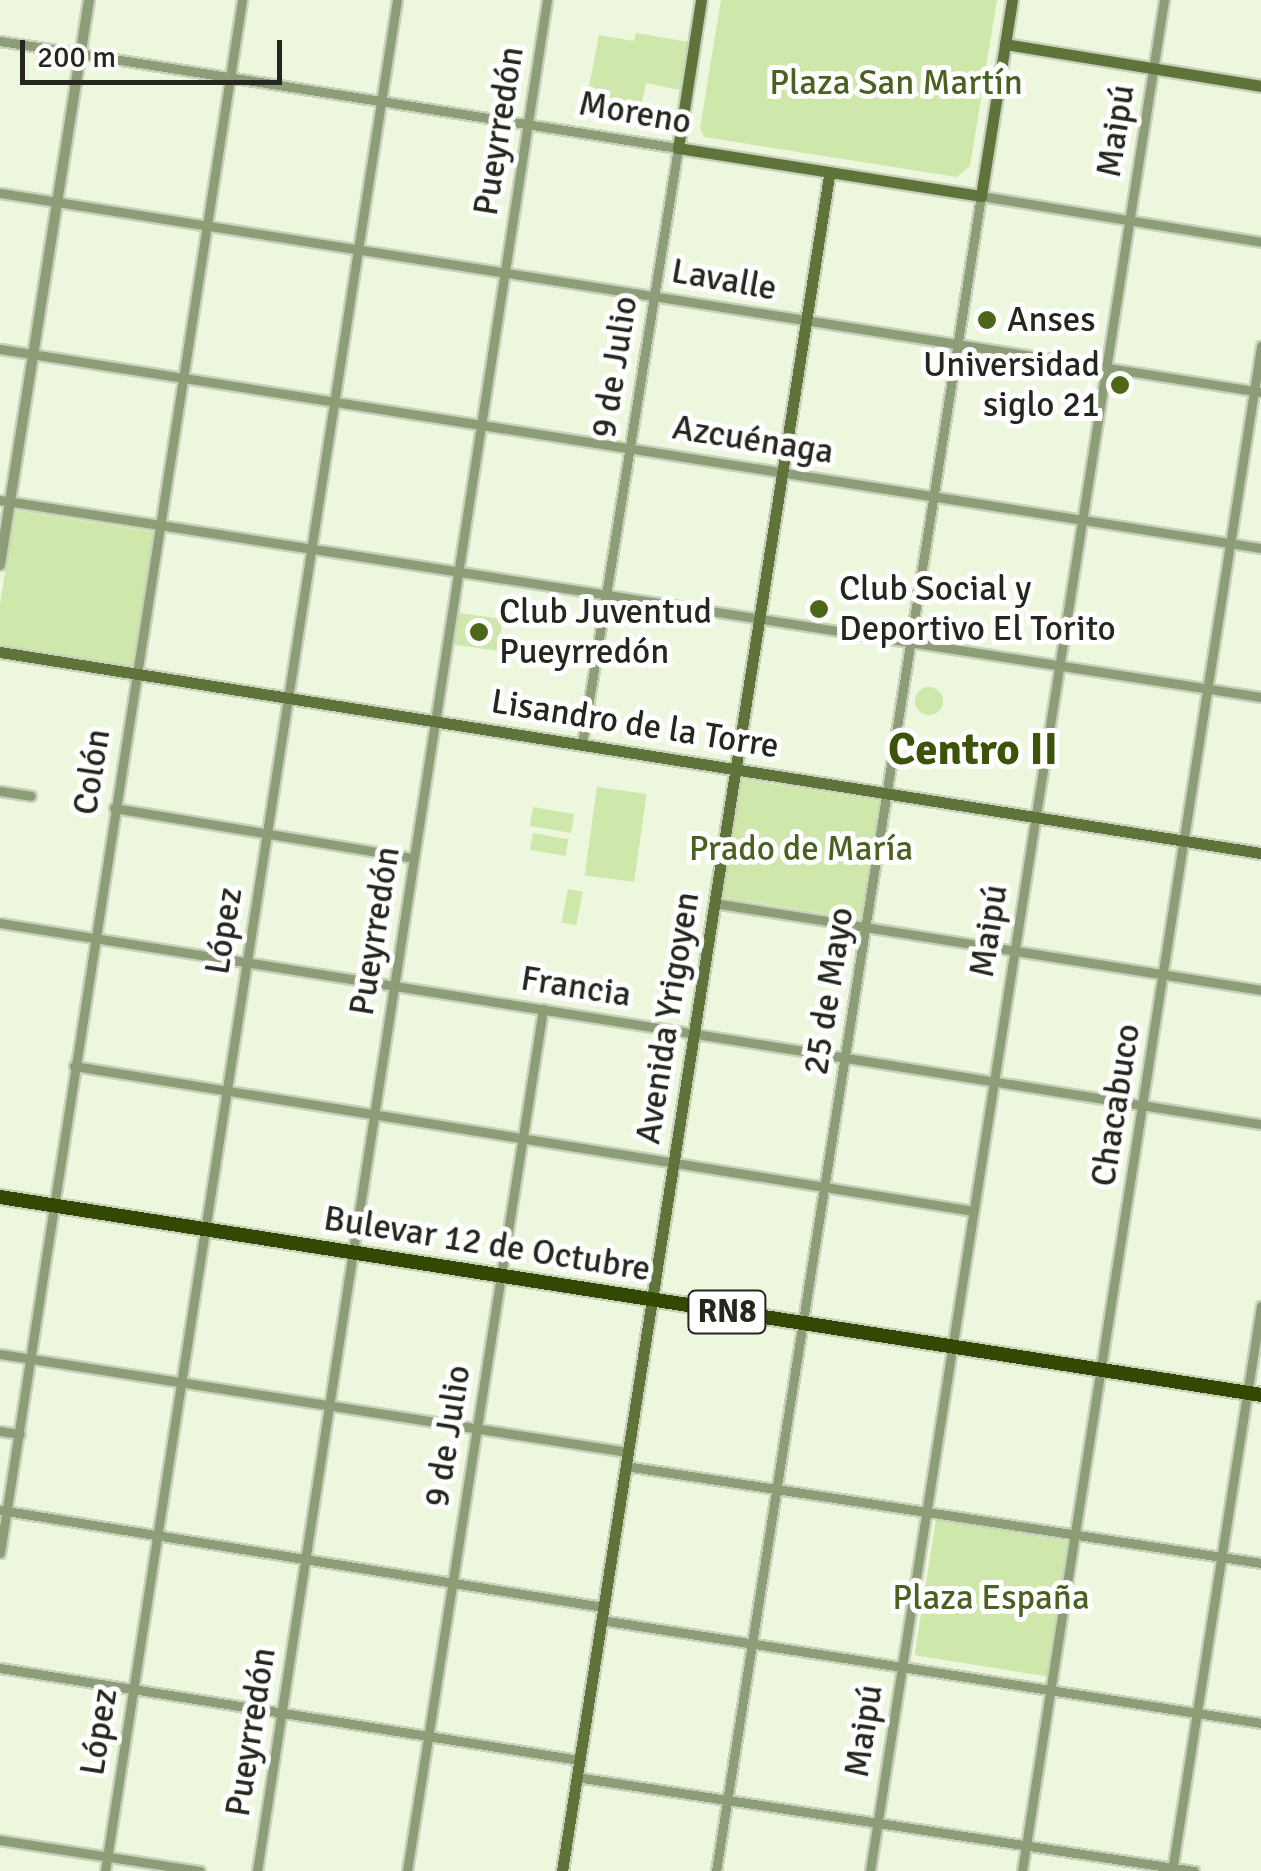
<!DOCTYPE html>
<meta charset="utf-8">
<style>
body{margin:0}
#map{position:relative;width:1261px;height:1871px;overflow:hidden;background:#ecf7de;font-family:Signika,sans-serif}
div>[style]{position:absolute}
.green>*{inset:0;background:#cee7ab;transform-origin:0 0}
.round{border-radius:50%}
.roads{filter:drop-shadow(2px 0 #c8d2bb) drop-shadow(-2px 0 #c8d2bb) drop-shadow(0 2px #c8d2bb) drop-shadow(0 -2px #c8d2bb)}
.minor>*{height:9px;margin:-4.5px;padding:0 4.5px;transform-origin:4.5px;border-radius:4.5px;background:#8d9d77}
.tertiary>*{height:10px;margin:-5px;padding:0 5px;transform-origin:5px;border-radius:5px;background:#8d9d77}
.secondary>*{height:11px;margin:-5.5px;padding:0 5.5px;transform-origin:5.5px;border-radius:5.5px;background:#5e743b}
.trunk>*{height:14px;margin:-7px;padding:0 7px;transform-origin:7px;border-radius:7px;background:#334803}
.dots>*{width:28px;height:28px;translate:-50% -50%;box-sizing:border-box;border:5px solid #fff;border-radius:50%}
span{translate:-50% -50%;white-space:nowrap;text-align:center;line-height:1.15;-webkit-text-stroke:10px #fff;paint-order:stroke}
.shield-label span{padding:2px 8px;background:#fff;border:2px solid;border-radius:8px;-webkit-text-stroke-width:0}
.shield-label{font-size:32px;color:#23271e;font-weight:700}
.park-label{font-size:35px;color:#4a6121}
.street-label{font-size:35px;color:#23271e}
.poi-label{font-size:35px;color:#23271e}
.left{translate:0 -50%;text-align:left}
.right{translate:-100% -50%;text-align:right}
.district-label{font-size:45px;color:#3c5409;font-weight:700}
.scale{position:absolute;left:20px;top:40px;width:262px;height:45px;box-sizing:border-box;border:5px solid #23271e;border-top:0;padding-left:12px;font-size:30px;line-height:35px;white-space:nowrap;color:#23271e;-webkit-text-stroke:8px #fff;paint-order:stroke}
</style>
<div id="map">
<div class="green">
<div style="clip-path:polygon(721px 0,997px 0,970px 166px,957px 177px,704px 137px,700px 128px)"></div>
<div style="clip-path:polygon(636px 33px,689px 42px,680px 90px,646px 83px,642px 102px,587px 97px,599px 35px,634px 41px)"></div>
<div style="left:15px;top:510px;width:142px;height:137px;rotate:9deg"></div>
<div style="left:459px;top:613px;width:44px;height:32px;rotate:8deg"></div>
<div class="round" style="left:915px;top:687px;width:28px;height:28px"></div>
<div style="left:742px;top:779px;width:139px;height:120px;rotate:9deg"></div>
<div style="left:597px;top:787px;width:50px;height:89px;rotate:8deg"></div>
<div style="left:533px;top:807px;width:42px;height:19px;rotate:10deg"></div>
<div style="left:533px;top:833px;width:36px;height:17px;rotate:10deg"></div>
<div style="left:568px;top:889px;width:15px;height:34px;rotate:11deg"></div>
<div style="left:936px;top:1520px;width:134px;height:137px;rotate:9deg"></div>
</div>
<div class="roads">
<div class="minor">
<div style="left:0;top:41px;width:686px;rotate:8.97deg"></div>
<div style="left:678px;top:148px;width:604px;rotate:99.15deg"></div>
<div style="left:0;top:193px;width:1277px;rotate:8.97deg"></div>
<div style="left:0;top:349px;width:1277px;rotate:8.97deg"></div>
<div style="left:0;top:500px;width:1276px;rotate:8.88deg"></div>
<div style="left:0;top:791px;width:31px;rotate:9deg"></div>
<div style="left:114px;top:808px;width:304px;rotate:9.5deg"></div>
<div style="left:714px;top:903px;width:554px;rotate:9.04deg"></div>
<div style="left:0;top:923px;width:1277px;rotate:9.06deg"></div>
<div style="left:74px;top:1066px;width:911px;rotate:9.16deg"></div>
<div style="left:0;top:1354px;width:635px;rotate:8.88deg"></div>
<div style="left:0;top:1431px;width:20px;rotate:9deg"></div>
<div style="left:625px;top:1466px;width:643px;rotate:8.67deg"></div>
<div style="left:0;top:1510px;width:611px;rotate:9.14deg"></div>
<div style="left:0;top:1553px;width:1572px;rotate:-81.14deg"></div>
<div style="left:601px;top:1620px;width:668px;rotate:8.87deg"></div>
<div style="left:0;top:1668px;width:586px;rotate:9.03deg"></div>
<div style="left:576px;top:1777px;width:625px;rotate:8.65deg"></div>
<div style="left:0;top:1840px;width:202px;rotate:8.8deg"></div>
<div style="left:105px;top:1871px;width:1894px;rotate:-81.13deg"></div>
<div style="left:257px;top:1871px;width:1893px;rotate:-81.19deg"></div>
<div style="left:407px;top:1871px;width:873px;rotate:-81.03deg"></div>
<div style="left:716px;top:1871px;width:1696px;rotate:-81.01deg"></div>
<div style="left:981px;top:196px;width:284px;rotate:9.3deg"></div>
<div style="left:870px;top:1871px;width:1894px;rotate:-81.07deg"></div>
<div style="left:1022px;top:1871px;width:1544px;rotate:-81.09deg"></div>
<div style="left:1172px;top:1871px;width:572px;rotate:-81.05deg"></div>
</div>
<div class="tertiary">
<div style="left:0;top:565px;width:572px;rotate:-81.05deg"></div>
</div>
<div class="secondary">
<div style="left:701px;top:0;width:150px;rotate:98.8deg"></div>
<div style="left:678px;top:148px;width:307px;rotate:9deg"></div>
<div style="left:981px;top:196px;width:198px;rotate:-81deg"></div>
<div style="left:1005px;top:44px;width:259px;rotate:9.3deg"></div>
<div style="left:0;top:652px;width:1277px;rotate:9.06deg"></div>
<div style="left:562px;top:1871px;width:1717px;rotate:-81.05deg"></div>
</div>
<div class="trunk">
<div style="left:0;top:1197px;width:1276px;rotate:8.92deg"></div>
</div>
</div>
<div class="dots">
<div style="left:987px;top:320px;background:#4d6719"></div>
<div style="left:1120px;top:385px;background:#4d6719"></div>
<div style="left:819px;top:609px;background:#4d6719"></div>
<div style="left:479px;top:632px;background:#4d6719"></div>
</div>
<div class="shield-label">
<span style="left:727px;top:1312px">RN8</span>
</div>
<div class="park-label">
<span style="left:896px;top:83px">Plaza San Martín</span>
<span style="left:801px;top:849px">Prado de María</span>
<span style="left:991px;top:1598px">Plaza España</span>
</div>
<div class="street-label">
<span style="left:635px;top:113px;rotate:10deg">Moreno</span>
<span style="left:499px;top:131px;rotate:-81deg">Pueyrredón</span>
<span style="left:1116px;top:131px;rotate:-81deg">Maipú</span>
<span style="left:724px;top:280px;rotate:10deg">Lavalle</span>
<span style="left:615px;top:367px;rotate:-81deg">9 de Julio</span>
<span style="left:753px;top:440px;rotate:9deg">Azcuénaga</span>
<span style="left:635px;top:724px;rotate:9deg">Lisandro de la Torre</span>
<span style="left:92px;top:772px;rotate:-81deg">Colón</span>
<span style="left:224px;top:931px;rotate:-81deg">López</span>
<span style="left:375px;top:931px;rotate:-81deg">Pueyrredón</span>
<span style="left:989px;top:931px;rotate:-81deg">Maipú</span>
<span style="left:576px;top:987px;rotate:9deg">Francia</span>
<span style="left:829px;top:991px;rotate:-81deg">25 de Mayo</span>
<span style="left:668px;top:1018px;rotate:-81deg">Avenida Yrigoyen</span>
<span style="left:1116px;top:1105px;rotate:-81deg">Chacabuco</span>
<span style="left:487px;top:1244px;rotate:9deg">Bulevar 12 de Octubre</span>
<span style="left:448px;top:1436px;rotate:-81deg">9 de Julio</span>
<span style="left:864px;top:1731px;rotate:-81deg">Maipú</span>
<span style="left:99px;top:1732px;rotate:-81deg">López</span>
<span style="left:251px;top:1732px;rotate:-81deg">Pueyrredón</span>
</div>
<div class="poi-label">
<span class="left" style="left:1007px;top:320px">Anses</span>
<span class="right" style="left:1100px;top:385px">Universidad<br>siglo 21</span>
<span class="left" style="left:839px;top:609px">Club Social y<br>Deportivo El Torito</span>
<span class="left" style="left:499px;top:632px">Club Juventud<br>Pueyrredón</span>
</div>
<div class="district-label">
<span style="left:973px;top:750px">Centro II</span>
</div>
<div class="scale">200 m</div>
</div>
